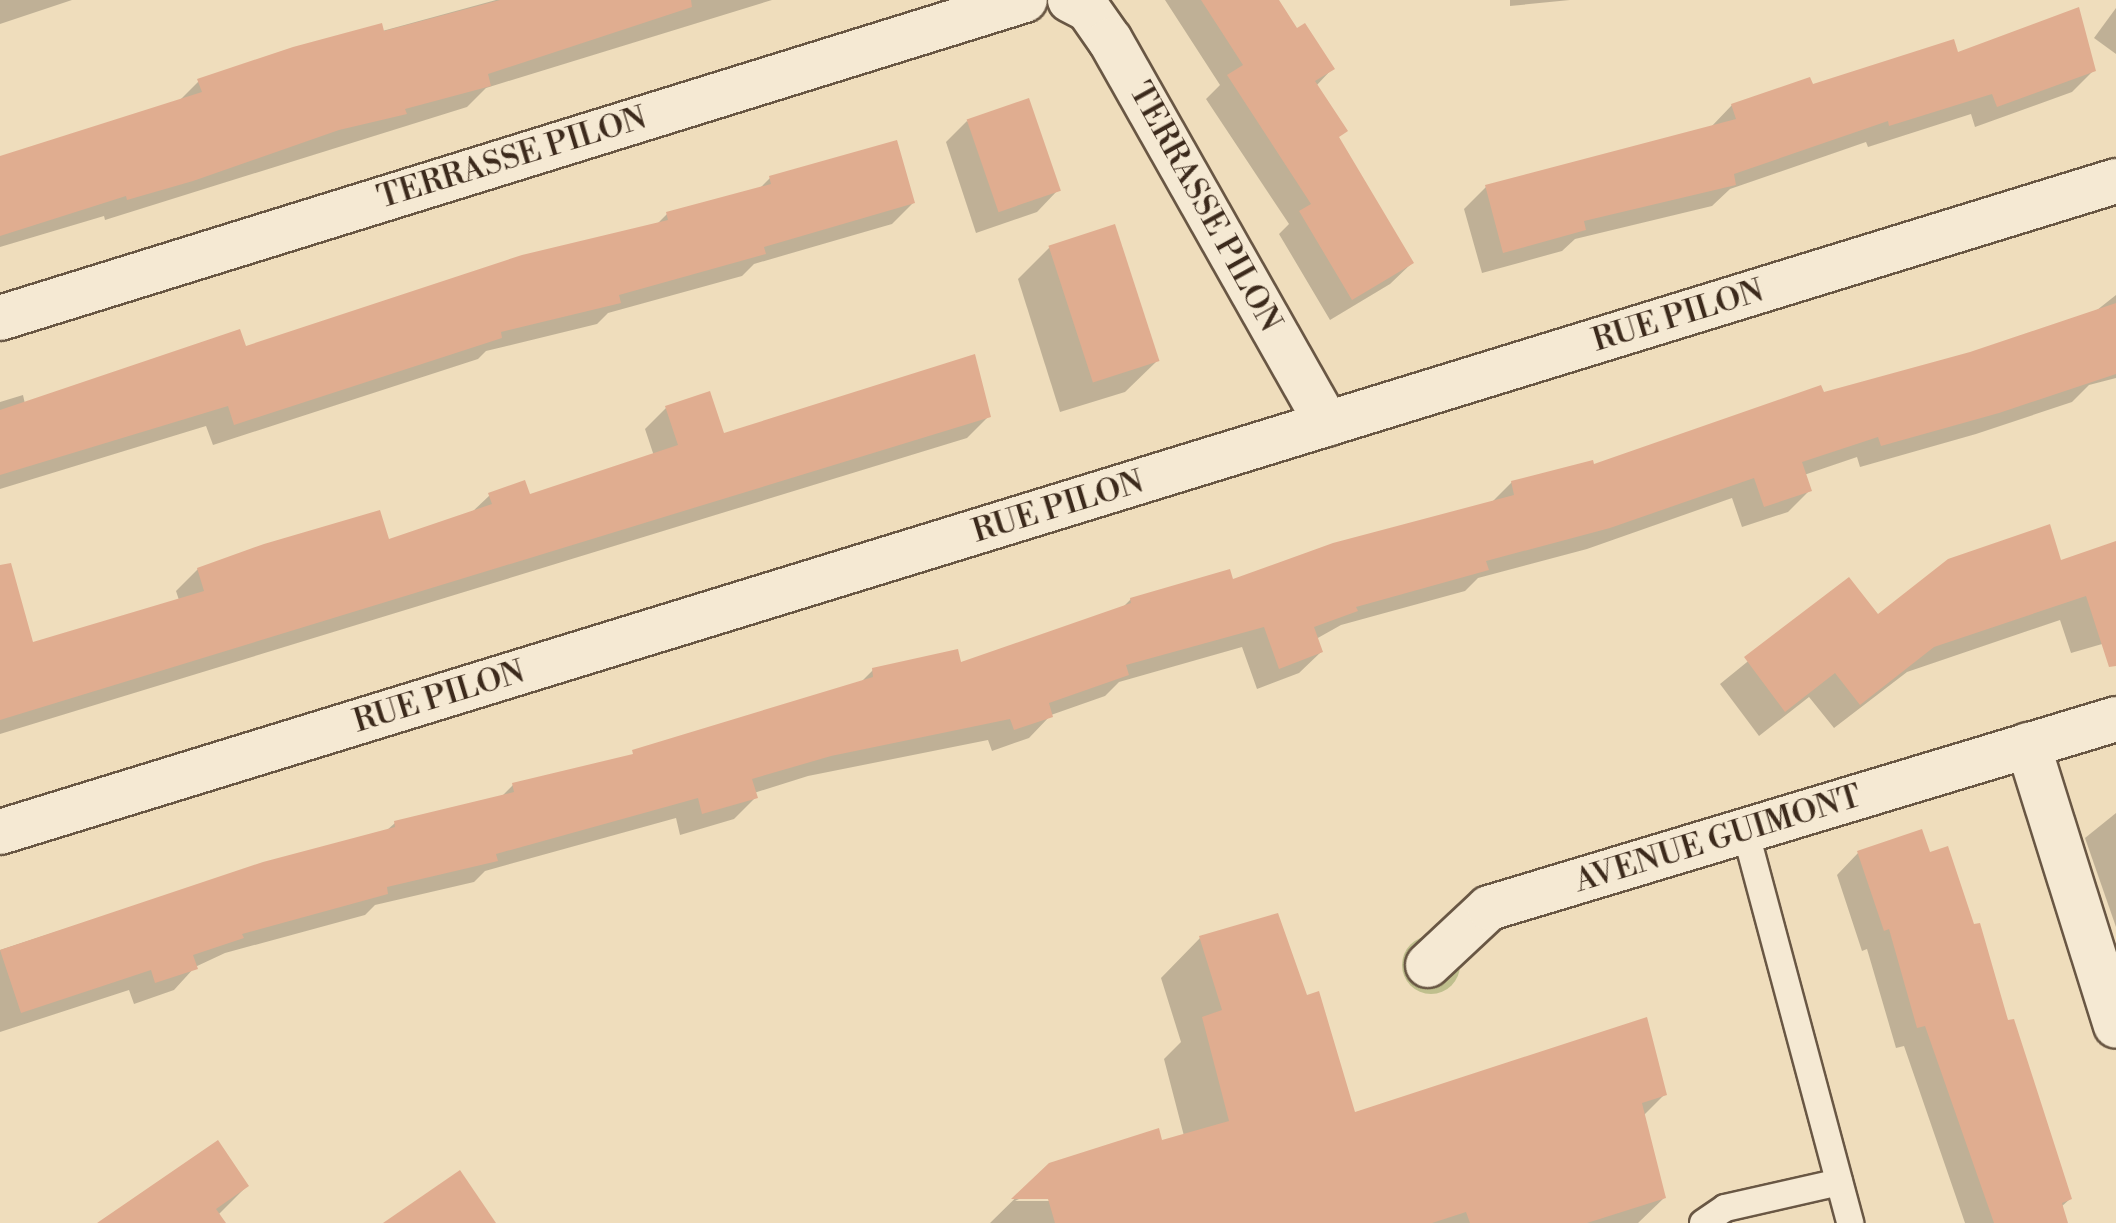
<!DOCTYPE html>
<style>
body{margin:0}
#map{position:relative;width:2116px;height:1223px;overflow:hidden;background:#efddbc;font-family:"Libre Bodoni",serif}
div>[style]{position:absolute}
.green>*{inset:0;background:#bfbf8d}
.round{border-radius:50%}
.shadow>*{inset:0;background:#0003}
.building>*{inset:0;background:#e0ad90;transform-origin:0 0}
.roads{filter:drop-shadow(2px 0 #695744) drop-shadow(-2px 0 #695744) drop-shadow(0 2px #695744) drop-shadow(0 -2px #695744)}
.lane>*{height:26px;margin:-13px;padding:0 13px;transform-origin:13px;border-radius:13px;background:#f5e9d3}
.street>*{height:44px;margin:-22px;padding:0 22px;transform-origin:22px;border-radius:22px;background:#f5e9d3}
span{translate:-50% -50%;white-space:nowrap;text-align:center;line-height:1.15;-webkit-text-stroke:6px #f5e9d3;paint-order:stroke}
.street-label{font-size:32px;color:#3c2a1c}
</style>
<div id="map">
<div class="green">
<div class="round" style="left:1402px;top:936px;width:58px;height:58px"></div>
</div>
<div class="shadow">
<div style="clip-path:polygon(0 0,72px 0,0 24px)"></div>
<div style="clip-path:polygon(496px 0,772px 0,486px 88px,467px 107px,105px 220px,104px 216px,0 247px,0 158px,179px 101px,199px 81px)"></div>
<div style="clip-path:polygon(1165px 0,1277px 0,1297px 31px,1332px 69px,1316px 86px,1338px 138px,1412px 263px,1390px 284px,1330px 320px,1279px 234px,1289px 224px,1206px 99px,1220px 85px)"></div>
<div style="clip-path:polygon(1510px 0,1570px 0,1510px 6px)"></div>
<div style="clip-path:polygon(2116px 8px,2116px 54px,2094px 38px)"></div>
<div style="clip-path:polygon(1957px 54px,2094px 70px,2072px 92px,1975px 127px,1971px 114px,1868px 147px,1866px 142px,1730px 189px,1712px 206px,1575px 239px,1562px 251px,1482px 273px,1464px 209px,1486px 187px,1710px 128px,1732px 105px)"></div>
<div style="clip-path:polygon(967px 121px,1058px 190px,1037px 212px,976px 233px,946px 142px)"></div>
<div style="clip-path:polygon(770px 178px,913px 203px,892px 224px,754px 264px,742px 276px,608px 313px,597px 324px,486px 351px,478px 359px,213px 445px,206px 426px,0 489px,0 402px,23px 395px,25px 404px,245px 349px,656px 225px,667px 214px,759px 189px)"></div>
<div style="clip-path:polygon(1050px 247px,1157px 361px,1125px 392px,1060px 412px,1018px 279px)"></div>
<div style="clip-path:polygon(2116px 295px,2116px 378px,2089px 385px,2072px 402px,1976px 434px,1860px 467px,1857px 457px,1804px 475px,1809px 491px,1788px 512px,1742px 527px,1732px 498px,1587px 549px,1478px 578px,1465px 591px,1341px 625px,1316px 639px,1321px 652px,1299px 673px,1257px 689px,1242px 647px,1119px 682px,1105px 696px,1051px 715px,1029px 738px,992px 751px,988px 740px,808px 776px,754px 793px,755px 798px,734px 819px,680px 835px,676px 818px,485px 871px,474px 882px,375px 905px,365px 915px,225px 953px,195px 967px,174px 990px,134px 1004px,129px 990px,0 1032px,0 950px,264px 864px,386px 831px,395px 823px,500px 798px,513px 785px,627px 758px,860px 683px,873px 670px,960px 665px,1122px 608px,1131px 599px,1231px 582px,1491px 503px,1512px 482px,1593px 467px,1971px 354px,2092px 314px)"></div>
<div style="clip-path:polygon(666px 408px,722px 435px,989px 416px,967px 438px,0 734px,0 636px,32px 644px,179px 600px,176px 591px,198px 569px,388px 541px,471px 513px,490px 495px,528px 497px,654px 456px,645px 429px)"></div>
<div style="clip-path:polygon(2116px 544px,2116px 640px,2071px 653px,2060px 620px,1907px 672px,1834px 728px,1809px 697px,1759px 736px,1720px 684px,1849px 579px,1878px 617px)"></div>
<div style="clip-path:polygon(2116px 813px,2116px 927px,2085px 838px)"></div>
<div style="clip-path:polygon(1858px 853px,1929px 855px,2007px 1023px,2070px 1199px,2061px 1207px,2067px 1223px,1965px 1223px,1904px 1046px,1896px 1048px,1867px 949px,1862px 951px,1837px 875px)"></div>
<div style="clip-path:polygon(evenodd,1200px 938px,1306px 998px,1353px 1115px,1665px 1094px,1643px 1116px,1664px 1198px,1638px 1223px,990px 1223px,1050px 1164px,1184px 1136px,1164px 1059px,1181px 1042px,1161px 978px,1200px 938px,1023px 1197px,1058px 1197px,1058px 1201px,1015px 1201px,1023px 1197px)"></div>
<div style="clip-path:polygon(247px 1186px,218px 1215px,223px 1223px,101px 1223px)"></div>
</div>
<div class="building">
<div style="clip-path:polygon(500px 0,691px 0,692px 7px,488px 74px,491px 86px,405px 109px,407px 114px,339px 130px,193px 181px,127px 200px,126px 196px,0 236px,0 156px,202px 92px,197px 79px,293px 47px,382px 23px,384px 31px)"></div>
<div style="clip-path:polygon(1201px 0,1279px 0,1297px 28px,1305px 23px,1335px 69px,1315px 81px,1348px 131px,1339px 137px,1414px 263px,1352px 300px,1299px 211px,1311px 204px,1227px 75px,1243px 65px)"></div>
<div style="clip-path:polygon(2079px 7px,2096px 71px,1997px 107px,1992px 94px,1889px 126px,1888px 121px,1734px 174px,1736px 185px,1584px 221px,1586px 230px,1503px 253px,1485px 185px,1736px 119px,1731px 104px,1810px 77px,1813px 84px,1954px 39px,1958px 52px)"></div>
<div style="left:1029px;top:98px;width:98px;height:66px;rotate:71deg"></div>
<div style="clip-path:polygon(897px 140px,915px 203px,764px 247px,766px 254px,619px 295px,621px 303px,501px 332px,502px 338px,234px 425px,228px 406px,0 475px,0 410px,240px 329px,246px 346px,522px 255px,668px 220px,666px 212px,771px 184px,769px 176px)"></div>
<div style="left:1115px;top:224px;width:144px;height:70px;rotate:72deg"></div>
<div style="clip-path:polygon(2116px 303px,2116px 374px,1999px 413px,1881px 446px,1878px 437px,1802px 462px,1812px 491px,1764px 507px,1754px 478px,1610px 528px,1486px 561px,1489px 570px,1356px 607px,1358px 611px,1314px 627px,1323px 652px,1279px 669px,1264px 627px,1126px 665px,1129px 675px,1049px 703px,1053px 717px,1014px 730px,1010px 719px,831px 756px,752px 779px,758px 798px,702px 814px,698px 798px,496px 854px,498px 861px,387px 887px,388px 894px,242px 934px,244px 938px,193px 955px,198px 969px,155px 983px,151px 970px,21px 1013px,0 950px,263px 862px,395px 827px,394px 821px,514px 792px,512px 783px,633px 754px,632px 750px,873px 677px,872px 668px,958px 649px,961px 662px,1131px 603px,1130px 598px,1230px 569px,1233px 579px,1333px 543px,1514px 495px,1511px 481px,1593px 460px,1594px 464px,1821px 385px,1824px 392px,1970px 352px)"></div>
<div style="clip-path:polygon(975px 354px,991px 417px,0 720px,0 565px,11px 563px,33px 642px,204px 591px,197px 568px,264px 544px,380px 510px,389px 539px,492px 504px,488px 493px,525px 480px,530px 494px,678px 445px,665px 406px,710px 391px,724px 433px)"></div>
<div style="clip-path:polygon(2050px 524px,2061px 560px,2116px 541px,2116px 666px,2109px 667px,2086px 596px,1934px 647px,1860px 705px,1835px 673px,1785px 712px,1744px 657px,1849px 577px,1878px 614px,1948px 559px)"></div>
<div style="clip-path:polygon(1922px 829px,1930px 852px,1948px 846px,1974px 924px,1980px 923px,2008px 1020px,2014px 1019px,2072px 1199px,2062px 1203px,2068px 1223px,1994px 1223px,1925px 1026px,1917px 1028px,1889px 929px,1884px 931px,1857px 851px)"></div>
<div style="clip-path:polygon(1278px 913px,1307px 995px,1319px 991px,1355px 1112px,1647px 1017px,1667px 1095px,1642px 1103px,1666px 1198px,1587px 1223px,1470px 1223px,1466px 1212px,1432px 1223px,1055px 1223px,1048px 1199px,1011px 1199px,1049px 1163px,1159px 1128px,1162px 1140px,1229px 1121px,1202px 1017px,1222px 1010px,1199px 936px)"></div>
<div style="clip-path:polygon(218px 1140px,249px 1186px,216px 1209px,226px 1223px,97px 1223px)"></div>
<div style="clip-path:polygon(460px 1170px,496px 1223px,383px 1223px)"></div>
</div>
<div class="roads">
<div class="lane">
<div style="left:1745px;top:830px;width:407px;rotate:75deg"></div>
<div style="left:1703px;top:1223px;width:27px;rotate:-34deg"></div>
<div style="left:1725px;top:1208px;width:117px;rotate:-12.8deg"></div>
</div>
<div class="street">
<div style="left:1070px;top:0;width:20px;rotate:27deg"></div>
<div style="left:1088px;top:9px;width:38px;rotate:55deg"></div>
<div style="left:1110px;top:40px;width:441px;rotate:60.5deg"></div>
<div style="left:0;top:318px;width:1073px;rotate:-17.24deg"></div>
<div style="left:2028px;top:745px;width:294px;rotate:72.6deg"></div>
<div style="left:0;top:832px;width:2214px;rotate:-17.1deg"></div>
<div style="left:1428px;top:965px;width:83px;rotate:-43.1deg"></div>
<div style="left:1489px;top:908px;width:655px;rotate:-16.77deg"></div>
</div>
</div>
<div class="street-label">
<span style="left:512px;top:158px;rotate:-17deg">TERRASSE PILON</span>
<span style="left:1205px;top:207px;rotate:61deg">TERRASSE PILON</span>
<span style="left:1678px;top:316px;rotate:-17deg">RUE PILON</span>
<span style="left:1058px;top:507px;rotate:-17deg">RUE PILON</span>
<span style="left:439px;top:697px;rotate:-17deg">RUE PILON</span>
<span style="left:1718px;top:839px;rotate:-17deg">AVENUE GUIMONT</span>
</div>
</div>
